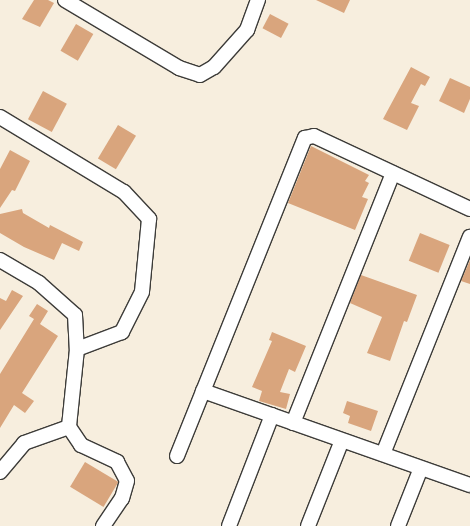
<!DOCTYPE html>
<style>
body{margin:0}
#map{position:relative;width:470px;height:526px;overflow:hidden;background:#f7eede;font-family:"Architects Daughter",sans-serif}
div>[style]{position:absolute}
.building>*{inset:0;background:#d9a57d;transform-origin:0 0}
.roads{filter:drop-shadow(1px 0 #3d3c39) drop-shadow(-1px 0 #3d3c39) drop-shadow(0 1px #3d3c39) drop-shadow(0 -1px #3d3c39)}
.minor>*{height:14px;margin:-7px;padding:0 7px;transform-origin:7px;border-radius:7px;background:#fff}
span{translate:-50% -50%;white-space:nowrap;text-align:center;line-height:1.15;-webkit-text-stroke:3px #fff;paint-order:stroke}
</style>
<div id="map">
<div class="building">
<div style="clip-path:polygon(34px 0,48px 0,54px 3px,40px 27px,22px 19px)"></div>
<div style="clip-path:polygon(316px 0,350px 0,344px 13px)"></div>
<div style="left:270px;top:14px;width:21px;height:16px;rotate:28deg"></div>
<div style="left:76px;top:24px;width:20px;height:31px;rotate:30deg"></div>
<div style="clip-path:polygon(411px 67px,430px 77px,425px 86px,421px 84px,411px 103px,419px 106px,407px 130px,383px 119px)"></div>
<div style="clip-path:polygon(450px 78px,470px 87px,470px 99px,464px 113px,439px 101px)"></div>
<div style="left:43px;top:91px;width:27px;height:32px;rotate:28deg"></div>
<div style="left:118px;top:125px;width:21px;height:39px;rotate:31deg"></div>
<div style="clip-path:polygon(311px 146px,369px 175px,365px 181px,369px 183px,362px 197px,368px 199px,355px 230px,288px 203px)"></div>
<div style="clip-path:polygon(10px 150px,30px 161px,15px 191px,12px 190px,0 208px,0 169px)"></div>
<div style="clip-path:polygon(22px 209px,23px 213px,49px 228px,50px 225px,83px 242px,79px 251px,62px 243px,54px 260px,24px 247px,0 233px,0 214px)"></div>
<div style="left:420px;top:233px;width:32px;height:30px;rotate:22deg"></div>
<div style="clip-path:polygon(470px 260px,470px 284px,461px 281px)"></div>
<div style="clip-path:polygon(361px 275px,417px 295px,407px 322px,404px 321px,390px 361px,367px 353px,382px 317px,350px 303px)"></div>
<div style="clip-path:polygon(12px 290px,23px 296px,0 330px,0 298px,6px 301px)"></div>
<div style="clip-path:polygon(37px 304px,48px 311px,40px 324px,58px 336px,22px 393px,34px 401px,25px 413px,14px 405px,0 428px,0 374px,34px 319px,29px 316px)"></div>
<div style="clip-path:polygon(272px 332px,306px 346px,295px 372px,289px 369px,280px 392px,290px 394px,286px 409px,259px 401px,262px 391px,252px 387px,272px 341px,269px 340px)"></div>
<div style="clip-path:polygon(347px 401px,378px 411px,371px 431px,348px 423px,350px 416px,343px 413px)"></div>
<div style="left:85px;top:462px;width:39px;height:29px;rotate:31deg"></div>
</div>
<div class="roads">
<div class="minor">
<div style="left:65px;top:0;width:133px;rotate:30.8deg"></div>
<div style="left:179px;top:68px;width:22px;rotate:18deg"></div>
<div style="left:200px;top:75px;width:16px;rotate:-30deg"></div>
<div style="left:214px;top:67px;width:50px;rotate:-48.3deg"></div>
<div style="left:247px;top:30px;width:32px;rotate:-70deg"></div>
<div style="left:0;top:117px;width:145px;rotate:31.2deg"></div>
<div style="left:124px;top:192px;width:37px;rotate:47deg"></div>
<div style="left:149px;top:219px;width:73px;rotate:95.5deg"></div>
<div style="left:142px;top:292px;width:45px;rotate:116.6deg"></div>
<div style="left:122px;top:332px;width:48px;rotate:159.3deg"></div>
<div style="left:0;top:260px;width:45px;rotate:30.5deg"></div>
<div style="left:39px;top:283px;width:48px;rotate:41.6deg"></div>
<div style="left:75px;top:315px;width:34px;rotate:87deg"></div>
<div style="left:77px;top:349px;width:78px;rotate:95.9deg"></div>
<div style="left:69px;top:427px;width:22px;rotate:56deg"></div>
<div style="left:81px;top:445px;width:40px;rotate:25deg"></div>
<div style="left:117px;top:462px;width:21px;rotate:62deg"></div>
<div style="left:127px;top:481px;width:18px;rotate:106deg"></div>
<div style="left:122px;top:498px;width:34px;rotate:124deg"></div>
<div style="left:203px;top:391px;width:283px;rotate:19.4deg"></div>
<div style="left:293px;top:423px;width:269px;rotate:-68.2deg"></div>
<div style="left:383px;top:454px;width:234px;rotate:-68.2deg"></div>
<div style="left:177px;top:456px;width:343px;rotate:-68.1deg"></div>
<div style="left:305px;top:138px;width:9px;rotate:-13deg"></div>
<div style="left:314px;top:136px;width:172px;rotate:25.1deg"></div>
<div style="left:0;top:472px;width:38px;rotate:-50deg"></div>
<div style="left:24px;top:443px;width:48px;rotate:-19.6deg"></div>
<div style="left:229px;top:526px;width:119px;rotate:-68.8deg"></div>
<div style="left:308px;top:526px;width:92px;rotate:-68.4deg"></div>
<div style="left:398px;top:526px;width:62px;rotate:-68.4deg"></div>
</div>
</div>
</div>
